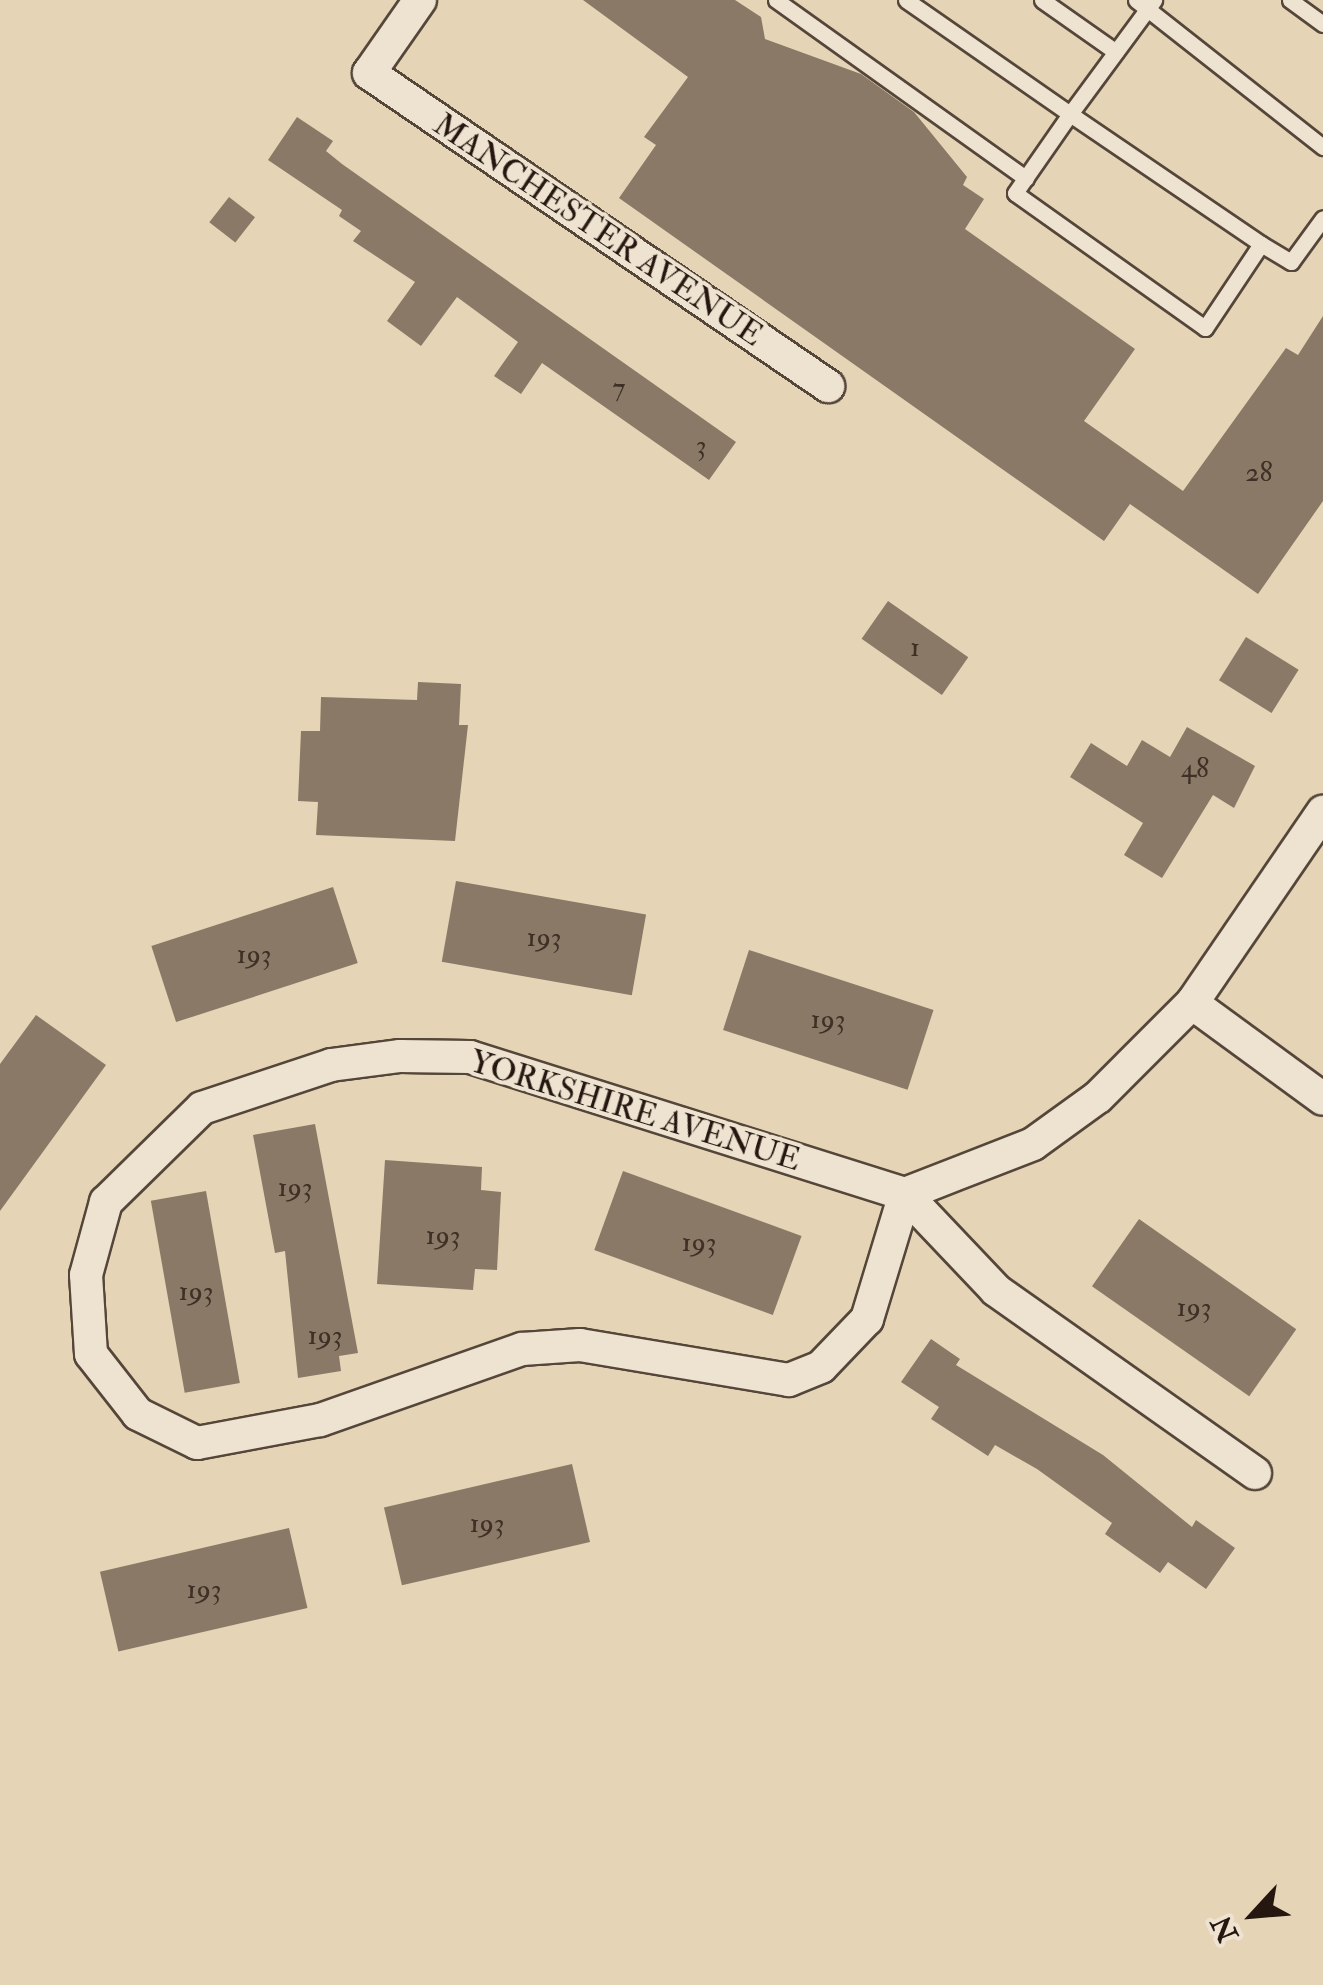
<!DOCTYPE html>
<style>
body{margin:0}
#map{position:relative;width:1323px;height:1985px;overflow:hidden;background:#e5d4b6;font-family:"IM FELL Double Pica",serif}
div>[style]{position:absolute}
.building>*{inset:0;background:#897966;transform-origin:0 0}
.roads{filter:drop-shadow(2px 0 #55463a) drop-shadow(-2px 0 #55463a) drop-shadow(0 2px #55463a) drop-shadow(0 -2px #55463a)}
.lane>*{height:15px;margin:-7.5px;padding:0 7.5px;transform-origin:7.5px;border-radius:7.5px;background:#eee3d0}
.street>*{height:32px;margin:-16px;padding:0 16px;transform-origin:16px;border-radius:16px;background:#eee3d0}
span{translate:-50% -50%;white-space:nowrap;text-align:center;line-height:1.15;-webkit-text-stroke:8px #eee3d0;paint-order:stroke}
.number-label{font-size:28px;color:#3e3026}
.number-label span{-webkit-text-stroke-width:0}
.street-label{font-size:32px;color:#251710}
.north{position:absolute;left:1203px;top:1865px;width:100px;height:100px;-webkit-text-stroke:8px #eee3d0;paint-order:stroke;rotate:244deg;font-size:28px;font-weight:700;line-height:40px;text-align:center;color:#251710}
.north::after{content:'';display:block;margin:auto;width:35px;height:45px;background:#251710;clip-path:polygon(50% 0,100% 100%,50% 72%,0 100%)}
</style>
<div id="map">
<div class="building">
<div style="clip-path:polygon(583px 0,735px 0,761px 17px,765px 39px,861px 74px,914px 112px,967px 177px,963px 185px,984px 199px,965px 229px,1135px 349px,1084px 421px,1183px 491px,1286px 348px,1298px 355px,1323px 316px,1323px 501px,1258px 594px,1130px 504px,1104px 541px,619px 198px,656px 145px,644px 137px,688px 77px)"></div>
<div style="clip-path:polygon(297px 117px,333px 141px,326px 151px,342px 164px,736px 442px,709px 480px,542px 363px,521px 394px,494px 376px,518px 342px,457px 297px,421px 346px,387px 321px,415px 282px,353px 241px,361px 231px,339px 216px,342px 210px,268px 160px)"></div>
<div style="left:229px;top:197px;width:33px;height:32px;rotate:38deg"></div>
<div style="left:888px;top:601px;width:98px;height:46px;rotate:35deg"></div>
<div style="left:1246px;top:637px;width:62px;height:51px;rotate:32deg"></div>
<div style="clip-path:polygon(418px 682px,461px 684px,459px 725px,468px 725px,455px 841px,316px 835px,318px 802px,298px 801px,301px 731px,320px 731px,321px 697px,417px 700px)"></div>
<div style="clip-path:polygon(1187px 727px,1255px 766px,1234px 808px,1213px 795px,1162px 878px,1124px 855px,1143px 823px,1070px 777px,1091px 743px,1127px 766px,1142px 740px,1170px 757px)"></div>
<div style="left:456px;top:881px;width:193px;height:82px;rotate:10deg"></div>
<div style="left:333px;top:887px;width:80px;height:191px;rotate:72deg"></div>
<div style="left:749px;top:950px;width:194px;height:84px;rotate:18deg"></div>
<div style="clip-path:polygon(36px 1015px,106px 1065px,0 1211px,0 1064px)"></div>
<div style="clip-path:polygon(315px 1124px,358px 1353px,339px 1356px,341px 1371px,298px 1378px,285px 1251px,275px 1253px,253px 1135px)"></div>
<div style="clip-path:polygon(385px 1160px,482px 1167px,481px 1190px,501px 1192px,497px 1270px,475px 1269px,473px 1290px,377px 1284px)"></div>
<div style="left:623px;top:1171px;width:190px;height:84px;rotate:20deg"></div>
<div style="left:206px;top:1191px;width:195px;height:56px;rotate:80deg"></div>
<div style="left:1139px;top:1219px;width:192px;height:82px;rotate:35deg"></div>
<div style="clip-path:polygon(931px 1339px,960px 1359px,956px 1365px,1103px 1455px,1192px 1527px,1196px 1520px,1235px 1548px,1206px 1589px,1168px 1562px,1160px 1573px,1105px 1534px,1112px 1523px,1037px 1469px,995px 1445px,988px 1456px,931px 1419px,939px 1407px,901px 1382px)"></div>
<div style="left:572px;top:1464px;width:80px;height:193px;rotate:77deg"></div>
<div style="left:289px;top:1528px;width:82px;height:194px;rotate:77deg"></div>
</div>
<div class="roads">
<div class="lane">
<div style="left:776px;top:0;width:307px;rotate:35.5deg"></div>
<div style="left:906px;top:0;width:200px;rotate:34.8deg"></div>
<div style="left:1070px;top:114px;width:231px;rotate:34.2deg"></div>
<div style="left:1261px;top:244px;width:101px;rotate:123.7deg"></div>
<div style="left:1205px;top:328px;width:233px;rotate:-144.6deg"></div>
<div style="left:1015px;top:193px;width:96px;rotate:-55.2deg"></div>
<div style="left:1070px;top:114px;width:142px;rotate:-53.6deg"></div>
<div style="left:1042px;top:0;width:90px;rotate:35.1deg"></div>
<div style="left:1136px;top:0;width:238px;rotate:38.2deg"></div>
<div style="left:1290px;top:0;width:41px;rotate:36deg"></div>
<div style="left:1261px;top:244px;width:35px;rotate:31deg"></div>
<div style="left:1291px;top:262px;width:54px;rotate:-54deg"></div>
</div>
<div class="street">
<div style="left:420px;top:0;width:89px;rotate:124.9deg"></div>
<div style="left:369px;top:73px;width:556px;rotate:34.29deg"></div>
<div style="left:1192px;top:1003px;width:162px;rotate:36.2deg"></div>
<div style="left:1255px;top:1473px;width:317px;rotate:-144.8deg"></div>
<div style="left:996px;top:1290px;width:132px;rotate:-133.5deg"></div>
<div style="left:905px;top:1194px;width:131px;rotate:106.9deg"></div>
<div style="left:867px;top:1319px;width:66px;rotate:133.8deg"></div>
<div style="left:821px;top:1367px;width:35px;rotate:158deg"></div>
<div style="left:789px;top:1380px;width:212px;rotate:-170.5deg"></div>
<div style="left:580px;top:1345px;width:58px;rotate:176.1deg"></div>
<div style="left:522px;top:1349px;width:214px;rotate:160.6deg"></div>
<div style="left:320px;top:1420px;width:125px;rotate:169.4deg"></div>
<div style="left:197px;top:1443px;width:66px;rotate:-153.8deg"></div>
<div style="left:138px;top:1414px;width:76px;rotate:-128.1deg"></div>
<div style="left:91px;top:1354px;width:79px;rotate:-93.6deg"></div>
<div style="left:86px;top:1275px;width:76px;rotate:-74.7deg"></div>
<div style="left:106px;top:1202px;width:134px;rotate:-44.4deg"></div>
<div style="left:202px;top:1108px;width:136px;rotate:-18.4deg"></div>
<div style="left:331px;top:1065px;width:70px;rotate:-7.4deg"></div>
<div style="left:400px;top:1056px;width:70px;rotate:0.8deg"></div>
<div style="left:470px;top:1057px;width:456px;rotate:17.5deg"></div>
<div style="left:905px;top:1194px;width:137px;rotate:-21.3deg"></div>
<div style="left:1033px;top:1144px;width:80px;rotate:-35.9deg"></div>
<div style="left:1098px;top:1097px;width:133px;rotate:-45deg"></div>
<div style="left:1192px;top:1003px;width:232px;rotate:-55.6deg"></div>
</div>
</div>
<div class="number-label">
<span style="left:619px;top:388px">7</span>
<span style="left:701px;top:446px">3</span>
<span style="left:1259px;top:473px">28</span>
<span style="left:915px;top:648px">1</span>
<span style="left:1195px;top:769px">48</span>
<span style="left:544px;top:938px">193</span>
<span style="left:254px;top:955px">193</span>
<span style="left:828px;top:1020px">193</span>
<span style="left:295px;top:1188px">193</span>
<span style="left:443px;top:1236px">193</span>
<span style="left:699px;top:1243px">193</span>
<span style="left:196px;top:1292px">193</span>
<span style="left:1194px;top:1308px">193</span>
<span style="left:325px;top:1336px">193</span>
<span style="left:487px;top:1524px">193</span>
<span style="left:204px;top:1590px">193</span>
</div>
<div class="street-label">
<span style="left:598px;top:230px;rotate:34deg">MANCHESTER AVENUE</span>
<span style="left:635px;top:1111px;rotate:17deg">YORKSHIRE AVENUE</span>
</div>
<div class="north">N</div>
</div>
